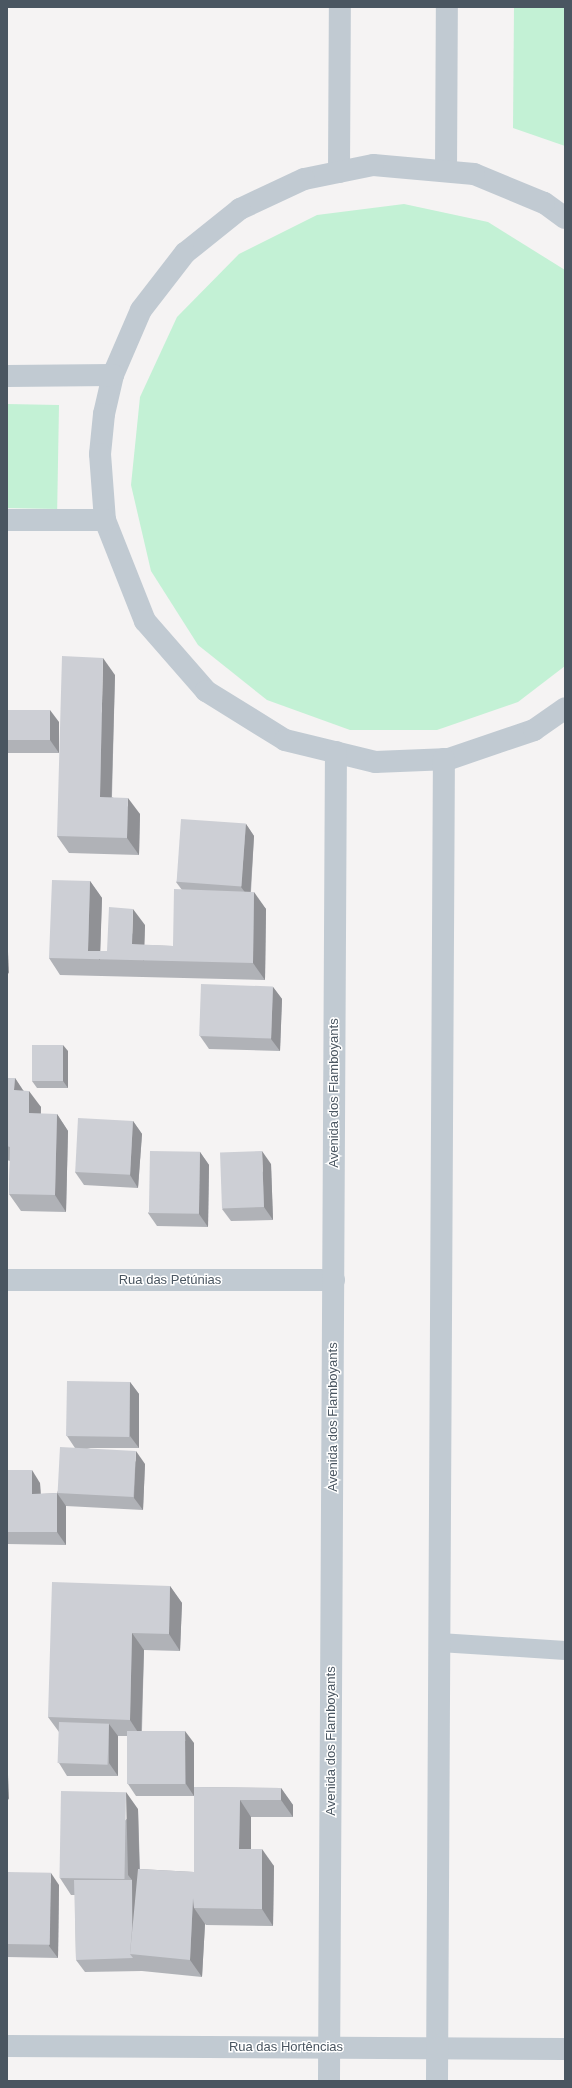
<!DOCTYPE html>
<meta charset="utf-8">
<style>
body{margin:0}
#map{position:relative;width:572px;height:2088px;overflow:hidden;background:#f5f3f3;font-family:Helvetica,sans-serif}
div>[style]{position:absolute}
.green>*{inset:0;background:#c3f1d5;transform-origin:0 0}
.service>*{height:19px;margin:-9.5px;padding:0 9.5px;transform-origin:9.5px;border-radius:9.5px;background:#c1cad2}
.minor>*{height:22px;margin:-11px;padding:0 11px;transform-origin:11px;border-radius:11px;background:#c1cad2}
.tertiary>*{height:22px;margin:-11px;padding:0 11px;transform-origin:11px;border-radius:11px;background:#c1cad2}
.wall>*{inset:0;background:#b0b2b7}
.shaded-wall>*{inset:0;background:#909195}
.building>*{inset:0;background:#cdcfd5;transform-origin:0 0}
span{translate:-50% -50%;white-space:nowrap;text-align:center;line-height:1.15;-webkit-text-stroke:3px #fff;paint-order:stroke}
.street-label{font-size:13px;color:#4a5661}
.frame{position:absolute;inset:0;border:8px solid #4a5661;pointer-events:none}
</style>
<div id="map">
<div class="green">
<div style="clip-path:polygon(514px 7px,565px 7px,565px 146px,513px 128px)"></div>
<div style="clip-path:polygon(404px 204px,488px 222px,565px 270px,565px 666px,518px 702px,437px 730px,350px 730px,267px 700px,198px 645px,151px 571px,131px 485px,140px 397px,177px 317px,239px 254px,317px 215px)"></div>
<div style="left:59px;top:405px;width:104px;height:52px;rotate:91deg"></div>
</div>
<div class="service">
<div style="left:439px;top:1642px;width:126px;rotate:3.6deg"></div>
</div>
<div class="minor">
<div style="left:7px;top:1280px;width:327px"></div>
<div style="left:7px;top:2046px;width:558px;rotate:0.31deg"></div>
</div>
<div class="tertiary">
<div style="left:446px;top:171px;width:164px;rotate:-89.7deg"></div>
<div style="left:339px;top:172px;width:165px;rotate:-89.7deg"></div>
<div style="left:565px;top:218px;width:26px;rotate:-144deg"></div>
<div style="left:544px;top:203px;width:76px;rotate:-157.5deg"></div>
<div style="left:474px;top:174px;width:101px;rotate:-174.9deg"></div>
<div style="left:373px;top:165px;width:70px;rotate:168.5deg"></div>
<div style="left:304px;top:179px;width:71px;rotate:154.9deg"></div>
<div style="left:240px;top:209px;width:70px;rotate:141.3deg"></div>
<div style="left:185px;top:253px;width:72px;rotate:127.7deg"></div>
<div style="left:141px;top:310px;width:71px;rotate:113.3deg"></div>
<div style="left:113px;top:375px;width:40px;rotate:103deg"></div>
<div style="left:104px;top:414px;width:40px;rotate:95.7deg"></div>
<div style="left:100px;top:454px;width:66px;rotate:85.7deg"></div>
<div style="left:105px;top:520px;width:109px;rotate:68.4deg"></div>
<div style="left:145px;top:621px;width:93px;rotate:48.9deg"></div>
<div style="left:206px;top:691px;width:93px;rotate:31.8deg"></div>
<div style="left:285px;top:740px;width:93px;rotate:13.7deg"></div>
<div style="left:375px;top:762px;width:74px;rotate:-2.3deg"></div>
<div style="left:449px;top:759px;width:90px;rotate:-18.8deg"></div>
<div style="left:534px;top:730px;width:38px;rotate:-35deg"></div>
<div style="left:7px;top:376px;width:106px;rotate:-0.5deg"></div>
<div style="left:7px;top:520px;width:98px"></div>
<div style="left:329px;top:2081px;width:1329px;rotate:-89.7deg"></div>
<div style="left:437px;top:2081px;width:1322px;rotate:-89.7deg"></div>
</div>
<div class="wall">
<div style="clip-path:polygon(115px 675px,112px 797px,140px 814px,139px 855px,69px 853px,57px 836px)"></div>
<div style="clip-path:polygon(7px 710px,59px 722px,59px 753px,7px 753px)"></div>
<div style="clip-path:polygon(246px 824px,254px 836px,251px 892px,266px 909px,265px 980px,60px 975px,49px 958px,90px 881px,102px 898px,100px 951px,107px 951px,145px 925px,144px 945px,173px 946px,182px 890px,176px 882px)"></div>
<div style="clip-path:polygon(273px 987px,282px 999px,280px 1051px,209px 1049px,200px 1036px)"></div>
<div style="clip-path:polygon(68px 1051px,68px 1088px,37px 1088px,32px 1081px)"></div>
<div style="clip-path:polygon(7px 1078px,15px 1078px,23px 1090px,41px 1107px,41px 1114px,57px 1114px,68px 1131px,66px 1212px,21px 1211px,9px 1194px,10px 1161px,7px 1160px)"></div>
<div style="clip-path:polygon(133px 1121px,142px 1134px,138px 1188px,84px 1185px,75px 1172px)"></div>
<div style="clip-path:polygon(200px 1152px,209px 1165px,208px 1227px,157px 1226px,148px 1213px)"></div>
<div style="clip-path:polygon(271px 1164px,273px 1220px,231px 1221px,222px 1209px)"></div>
<div style="clip-path:polygon(130px 1382px,139px 1394px,139px 1448px,87px 1448px,145px 1464px,143px 1510px,66px 1506px,66px 1545px,7px 1544px,7px 1470px,40px 1483px,41px 1494px,57px 1493px,75px 1448px,67px 1436px)"></div>
<div style="clip-path:polygon(170px 1586px,182px 1603px,180px 1651px,144px 1650px,142px 1731px,194px 1743px,194px 1787px,281px 1788px,293px 1805px,293px 1817px,251px 1817px,251px 1849px,274px 1866px,273px 1926px,206px 1925px,205px 1924px,202px 1977px,142px 1971px,85px 1972px,76px 1960px,75px 1895px,71px 1895px,60px 1878px,138px 1809px,140px 1869px,194px 1872px,194px 1796px,136px 1796px,128px 1784px,127px 1736px,118px 1736px,118px 1776px,67px 1776px,59px 1763px,59px 1732px,48px 1717px)"></div>
<div style="clip-path:polygon(7px 1872px,59px 1885px,58px 1958px,7px 1957px)"></div>
</div>
<div class="shaded-wall">
<div style="clip-path:polygon(103px 658px,115px 675px,111px 814px,100px 797px)"></div>
<div style="clip-path:polygon(50px 710px,59px 722px,59px 753px,50px 740px)"></div>
<div style="clip-path:polygon(128px 798px,140px 814px,139px 855px,127px 838px)"></div>
<div style="clip-path:polygon(246px 824px,254px 836px,250px 899px,241px 887px)"></div>
<div style="clip-path:polygon(90px 881px,102px 898px,100px 960px,88px 951px)"></div>
<div style="clip-path:polygon(254px 892px,266px 909px,265px 980px,253px 963px)"></div>
<div style="clip-path:polygon(133px 909px,145px 925px,144px 961px,132px 944px)"></div>
<div style="clip-path:polygon(7px 930px,9px 974px,7px 971px)"></div>
<div style="clip-path:polygon(273px 987px,282px 999px,280px 1051px,271px 1039px)"></div>
<div style="clip-path:polygon(63px 1045px,68px 1051px,68px 1088px,63px 1081px)"></div>
<div style="clip-path:polygon(15px 1078px,26px 1095px,14px 1090px)"></div>
<div style="clip-path:polygon(29px 1091px,41px 1107px,40px 1130px,29px 1113px)"></div>
<div style="clip-path:polygon(57px 1114px,68px 1131px,66px 1212px,55px 1195px)"></div>
<div style="clip-path:polygon(133px 1121px,142px 1134px,138px 1188px,130px 1175px)"></div>
<div style="clip-path:polygon(262px 1151px,271px 1164px,273px 1220px,264px 1207px)"></div>
<div style="clip-path:polygon(200px 1152px,209px 1165px,208px 1227px,199px 1214px)"></div>
<div style="clip-path:polygon(130px 1382px,139px 1394px,139px 1448px,130px 1436px)"></div>
<div style="clip-path:polygon(136px 1451px,145px 1464px,143px 1510px,134px 1498px)"></div>
<div style="clip-path:polygon(32px 1470px,40px 1483px,41px 1506px,32px 1494px)"></div>
<div style="clip-path:polygon(57px 1493px,66px 1506px,66px 1545px,57px 1532px)"></div>
<div style="clip-path:polygon(170px 1586px,182px 1603px,180px 1651px,169px 1634px)"></div>
<div style="clip-path:polygon(132px 1633px,144px 1650px,141px 1737px,130px 1720px)"></div>
<div style="clip-path:polygon(109px 1724px,118px 1736px,118px 1776px,109px 1763px)"></div>
<div style="clip-path:polygon(185px 1731px,194px 1743px,194px 1796px,186px 1784px)"></div>
<div style="clip-path:polygon(7px 1749px,9px 1800px,7px 1797px)"></div>
<div style="clip-path:polygon(281px 1788px,293px 1805px,293px 1817px,281px 1800px)"></div>
<div style="clip-path:polygon(126px 1792px,138px 1809px,140px 1892px,133px 1954px,132px 1880px,128px 1875px)"></div>
<div style="clip-path:polygon(240px 1800px,251px 1817px,251px 1866px,239px 1849px)"></div>
<div style="clip-path:polygon(262px 1849px,274px 1866px,273px 1926px,262px 1909px)"></div>
<div style="clip-path:polygon(51px 1873px,59px 1885px,58px 1958px,49px 1946px)"></div>
<div style="clip-path:polygon(193px 1898px,194px 1908px,205px 1924px,202px 1977px,190px 1960px)"></div>
</div>
<div class="building">
<div style="clip-path:polygon(62px 656px,103px 658px,100px 797px,128px 798px,127px 838px,57px 836px)"></div>
<div style="left:7px;top:710px;width:43px;height:30px"></div>
<div style="left:181px;top:819px;width:65px;height:63px;rotate:4deg"></div>
<div style="clip-path:polygon(52px 880px,90px 881px,88px 951px,107px 951px,109px 907px,133px 909px,132px 944px,173px 946px,174px 889px,254px 892px,253px 963px,49px 958px)"></div>
<div style="left:201px;top:984px;width:72px;height:52px;rotate:2deg"></div>
<div style="left:32px;top:1045px;width:31px;height:36px"></div>
<div style="clip-path:polygon(7px 1078px,15px 1078px,14px 1090px,29px 1091px,29px 1113px,57px 1114px,55px 1195px,9px 1194px,10px 1147px,7px 1146px)"></div>
<div style="left:78px;top:1118px;width:55px;height:54px;rotate:3deg"></div>
<div style="left:150px;top:1151px;width:50px;height:62px;rotate:1deg"></div>
<div style="left:262px;top:1151px;width:56px;height:42px;rotate:88deg"></div>
<div style="left:67px;top:1381px;width:63px;height:55px;rotate:1deg"></div>
<div style="left:60px;top:1447px;width:76px;height:46px;rotate:3deg"></div>
<div style="clip-path:polygon(7px 1470px,32px 1470px,32px 1494px,57px 1493px,57px 1532px,7px 1532px)"></div>
<div style="clip-path:polygon(52px 1582px,170px 1586px,169px 1634px,132px 1633px,130px 1720px,48px 1717px)"></div>
<div style="left:59px;top:1722px;width:50px;height:41px;rotate:2deg"></div>
<div style="left:127px;top:1731px;width:58px;height:53px"></div>
<div style="clip-path:polygon(194px 1787px,281px 1788px,281px 1800px,240px 1800px,239px 1849px,262px 1849px,262px 1909px,194px 1908px,193px 1898px,190px 1960px,130px 1954px,138px 1869px,194px 1872px)"></div>
<div style="left:61px;top:1791px;width:65px;height:87px;rotate:1deg"></div>
<div style="left:7px;top:1872px;width:44px;height:72px;rotate:1deg"></div>
<div style="clip-path:polygon(74px 1880px,132px 1880px,132px 1929px,130px 1954px,133px 1958px,76px 1960px)"></div>
</div>
<div class="street-label">
<span style="left:334px;top:1093px;rotate:-90deg">Avenida dos Flamboyants</span>
<span style="left:170px;top:1280px">Rua das Petúnias</span>
<span style="left:333px;top:1417px;rotate:-90deg">Avenida dos Flamboyants</span>
<span style="left:331px;top:1741px;rotate:-90deg">Avenida dos Flamboyants</span>
<span style="left:286px;top:2047px">Rua das Hortências</span>
</div>
<div class="frame"></div>
</div>
